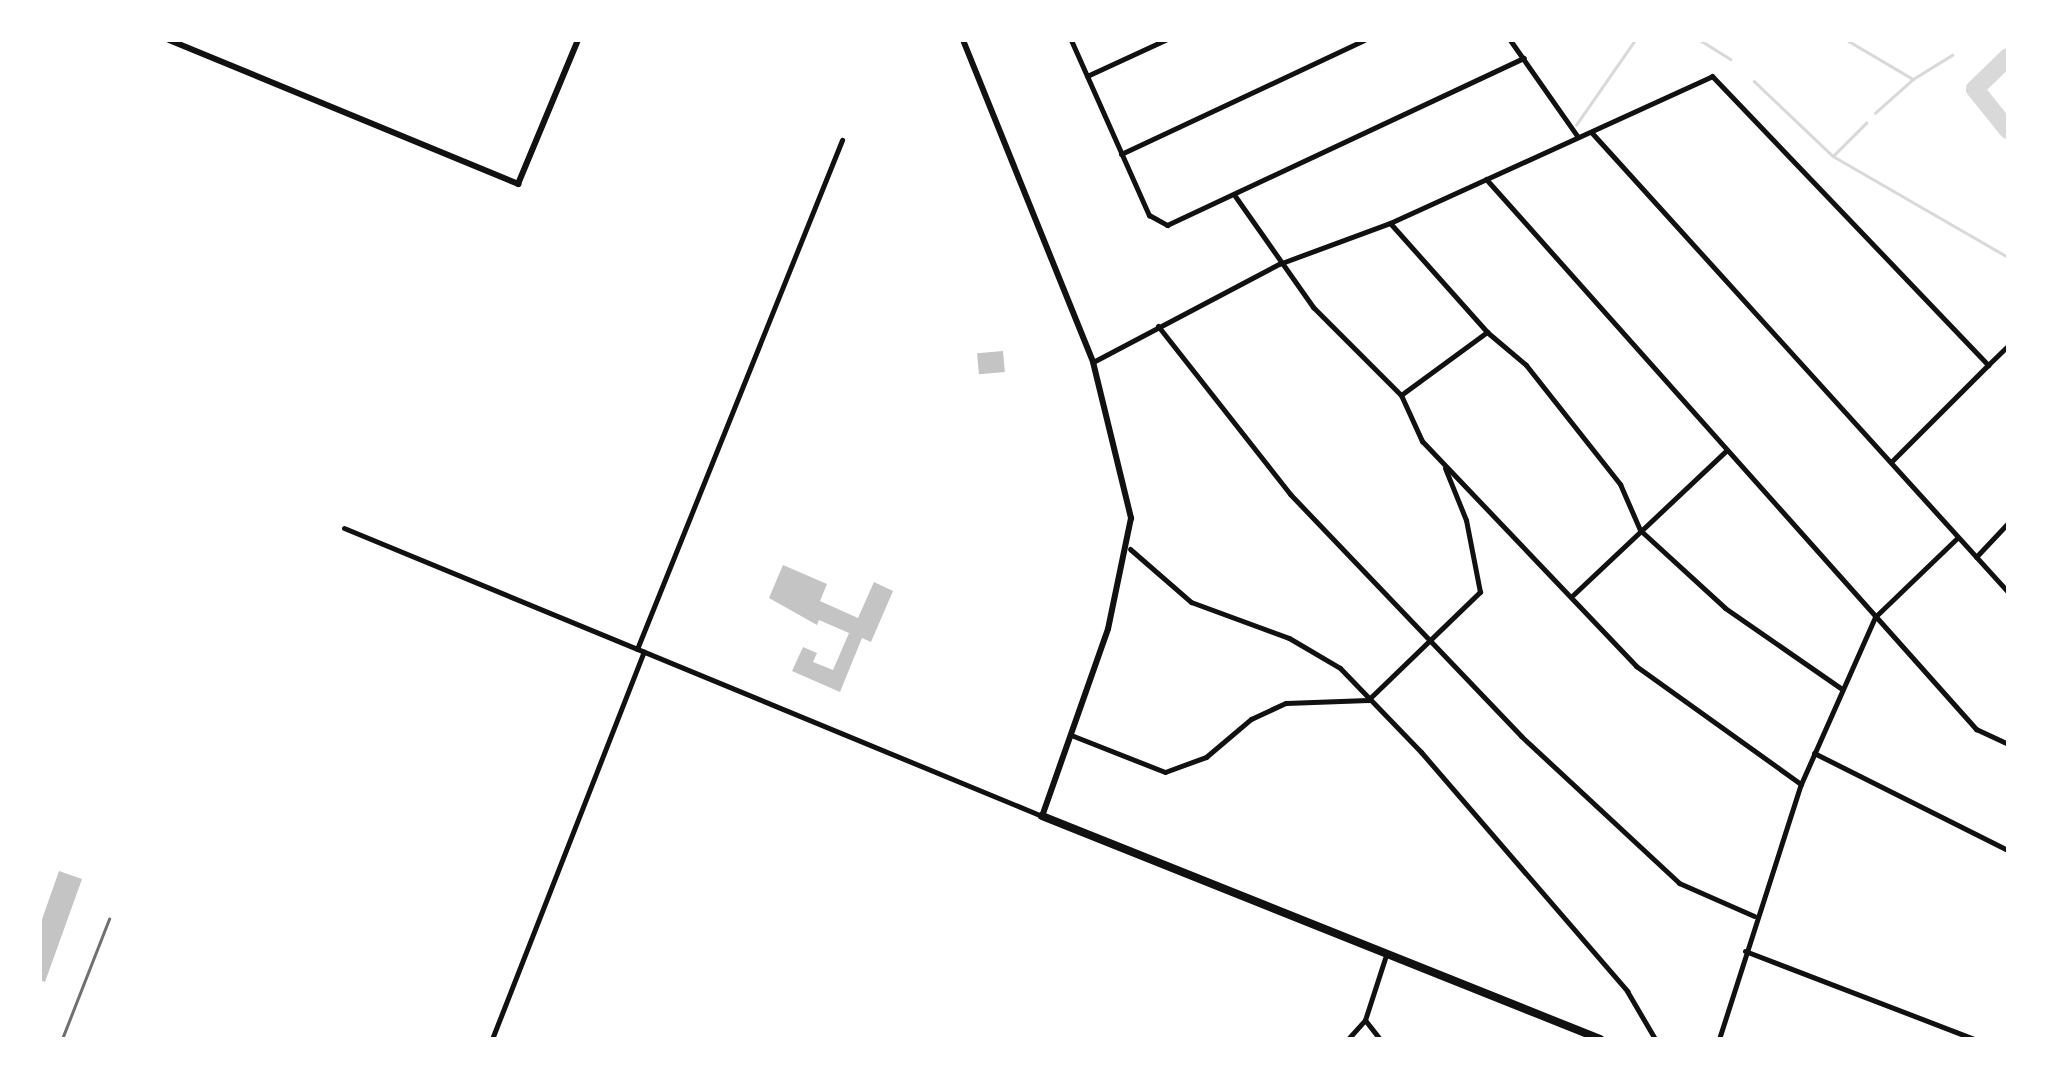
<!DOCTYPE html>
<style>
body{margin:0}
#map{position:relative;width:2048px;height:1079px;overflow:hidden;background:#fff;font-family:"PT Sans Narrow",sans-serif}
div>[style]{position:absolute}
.stream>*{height:2.5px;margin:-1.25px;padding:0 1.25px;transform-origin:1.25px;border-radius:1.25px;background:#d9d9d9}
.river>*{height:18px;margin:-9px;padding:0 9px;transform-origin:9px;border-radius:9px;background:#d9d9d9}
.building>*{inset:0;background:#c4c4c4;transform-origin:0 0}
.minor>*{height:5px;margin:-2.5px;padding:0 2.5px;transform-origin:2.5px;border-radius:2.5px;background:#111}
.tertiary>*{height:6px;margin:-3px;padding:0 3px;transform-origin:3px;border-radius:3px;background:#111}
.secondary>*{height:8px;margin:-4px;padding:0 4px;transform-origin:4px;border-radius:4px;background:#111}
.rail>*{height:2.5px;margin:-1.25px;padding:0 1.25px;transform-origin:1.25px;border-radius:1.25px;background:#707070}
span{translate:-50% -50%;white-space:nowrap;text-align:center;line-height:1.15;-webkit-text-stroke:9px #fff;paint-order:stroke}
.frame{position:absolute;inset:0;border:42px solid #fff;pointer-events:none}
</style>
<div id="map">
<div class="stream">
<div style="left:1700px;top:40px;width:36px;rotate:32deg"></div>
<div style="left:1847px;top:40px;width:77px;rotate:30.6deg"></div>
<div style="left:1913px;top:79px;width:46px;rotate:-31.6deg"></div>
<div style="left:1754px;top:81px;width:109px;rotate:43.5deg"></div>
<div style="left:1833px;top:156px;width:47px;rotate:-45deg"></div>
<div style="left:1875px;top:113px;width:48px;rotate:-41.6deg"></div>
<div style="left:1576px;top:125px;width:103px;rotate:-55.2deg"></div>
<div style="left:1833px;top:156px;width:202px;rotate:30deg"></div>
</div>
<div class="river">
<div style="left:2008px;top:57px;width:46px;rotate:135.9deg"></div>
<div style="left:1975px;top:89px;width:53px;rotate:51.2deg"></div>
</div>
<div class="building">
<div style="left:1003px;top:351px;width:21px;height:26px;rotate:85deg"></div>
<div style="clip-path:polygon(783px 565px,827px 584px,820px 601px,858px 618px,874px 582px,893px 591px,871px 642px,862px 638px,840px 692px,792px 671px,803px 647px,817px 653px,813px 662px,833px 670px,849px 633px,819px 620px,817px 625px,769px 598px)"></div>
<div style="clip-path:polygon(59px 871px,82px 879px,45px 982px,40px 980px,40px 925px)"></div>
</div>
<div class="minor">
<div style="left:1071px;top:40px;width:192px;rotate:66deg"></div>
<div style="left:1149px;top:215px;width:21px;rotate:29deg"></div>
<div style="left:1167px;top:225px;width:394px;rotate:-25.1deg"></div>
<div style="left:1510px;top:40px;width:118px;rotate:55deg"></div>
<div style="left:1087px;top:76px;width:86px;rotate:-24.8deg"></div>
<div style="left:1592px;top:133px;width:619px;rotate:47.81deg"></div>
<div style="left:1121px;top:154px;width:268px;rotate:-25.1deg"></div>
<div style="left:1486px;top:179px;width:737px;rotate:48.3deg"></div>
<div style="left:1976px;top:729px;width:35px;rotate:25deg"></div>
<div style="left:1235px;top:196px;width:136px;rotate:54.9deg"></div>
<div style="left:1313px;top:307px;width:124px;rotate:45deg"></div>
<div style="left:1401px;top:395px;width:51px;rotate:65.5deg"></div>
<div style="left:1422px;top:441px;width:311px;rotate:46.4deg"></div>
<div style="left:1636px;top:666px;width:203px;rotate:35.6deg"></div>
<div style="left:1390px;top:223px;width:146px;rotate:48.3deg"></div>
<div style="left:1487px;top:332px;width:51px;rotate:40.2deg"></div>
<div style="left:1526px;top:365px;width:152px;rotate:51.7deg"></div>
<div style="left:1620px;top:484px;width:50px;rotate:66.5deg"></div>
<div style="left:1640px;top:530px;width:115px;rotate:42.5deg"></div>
<div style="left:1725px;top:608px;width:142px;rotate:34.7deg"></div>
<div style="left:1158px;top:326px;width:214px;rotate:51.8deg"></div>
<div style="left:1290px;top:494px;width:335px;rotate:46.3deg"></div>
<div style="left:1521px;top:736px;width:216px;rotate:42.9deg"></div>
<div style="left:1679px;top:883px;width:82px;rotate:23.7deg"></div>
<div style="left:1093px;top:362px;width:210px;rotate:-27.8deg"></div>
<div style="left:1279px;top:264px;width:118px;rotate:-20.3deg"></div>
<div style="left:1390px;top:223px;width:354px;rotate:-24.5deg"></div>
<div style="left:1712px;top:76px;width:400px;rotate:46.3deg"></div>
<div style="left:1988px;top:365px;width:28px;rotate:-44deg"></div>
<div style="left:1401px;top:395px;width:107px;rotate:-36.2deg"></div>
<div style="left:1891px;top:462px;width:137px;rotate:-45deg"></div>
<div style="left:344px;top:528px;width:755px;rotate:22.42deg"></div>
<div style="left:1130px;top:549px;width:81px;rotate:41deg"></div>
<div style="left:1191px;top:602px;width:104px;rotate:20.2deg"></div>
<div style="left:1289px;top:638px;width:59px;rotate:30.5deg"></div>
<div style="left:1340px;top:668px;width:117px;rotate:46deg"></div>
<div style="left:1421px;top:752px;width:316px;rotate:49.2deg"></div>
<div style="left:1627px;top:991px;width:56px;rotate:59.7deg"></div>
<div style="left:1976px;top:557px;width:47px;rotate:-46.7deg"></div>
<div style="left:1573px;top:595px;width:209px;rotate:-43.3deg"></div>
<div style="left:637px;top:649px;width:549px;rotate:-68.06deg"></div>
<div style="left:1071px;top:735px;width:101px;rotate:21.5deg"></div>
<div style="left:1165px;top:772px;width:44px;rotate:-20.1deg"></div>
<div style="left:1206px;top:757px;width:59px;rotate:-40.2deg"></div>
<div style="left:1251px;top:719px;width:38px;rotate:-25deg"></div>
<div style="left:1286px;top:703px;width:82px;rotate:-2.1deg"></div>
<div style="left:1368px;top:700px;width:156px;rotate:-44deg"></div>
<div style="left:1480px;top:592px;width:73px;rotate:-101deg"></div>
<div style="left:1466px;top:520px;width:56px;rotate:-112deg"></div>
<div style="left:1814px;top:753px;width:217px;rotate:26.6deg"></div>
<div style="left:1745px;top:951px;width:245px;rotate:21deg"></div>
<div style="left:1365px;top:1020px;width:24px;rotate:52deg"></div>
<div style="left:492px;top:1039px;width:416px;rotate:-68.6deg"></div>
<div style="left:1348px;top:1039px;width:25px;rotate:-48deg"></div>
<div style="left:1365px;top:1020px;width:65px;rotate:-72.1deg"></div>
<div style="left:1719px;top:1039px;width:268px;rotate:-72.2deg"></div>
<div style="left:1801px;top:784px;width:183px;rotate:-66.1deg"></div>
<div style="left:1875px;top:617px;width:114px;rotate:-43.9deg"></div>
</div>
<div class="tertiary">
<div style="left:169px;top:40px;width:378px;rotate:22.4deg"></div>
<div style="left:518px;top:184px;width:156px;rotate:-67.4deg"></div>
<div style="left:963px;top:40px;width:347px;rotate:68deg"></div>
<div style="left:1093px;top:362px;width:161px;rotate:76.3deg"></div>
<div style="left:1131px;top:518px;width:113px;rotate:101.7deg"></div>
<div style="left:1108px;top:629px;width:198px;rotate:109.4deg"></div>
</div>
<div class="secondary">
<div style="left:1042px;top:816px;width:601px;rotate:21.78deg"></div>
</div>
<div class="rail">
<div style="left:62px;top:1039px;width:129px;rotate:-68.6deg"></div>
</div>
<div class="frame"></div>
</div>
